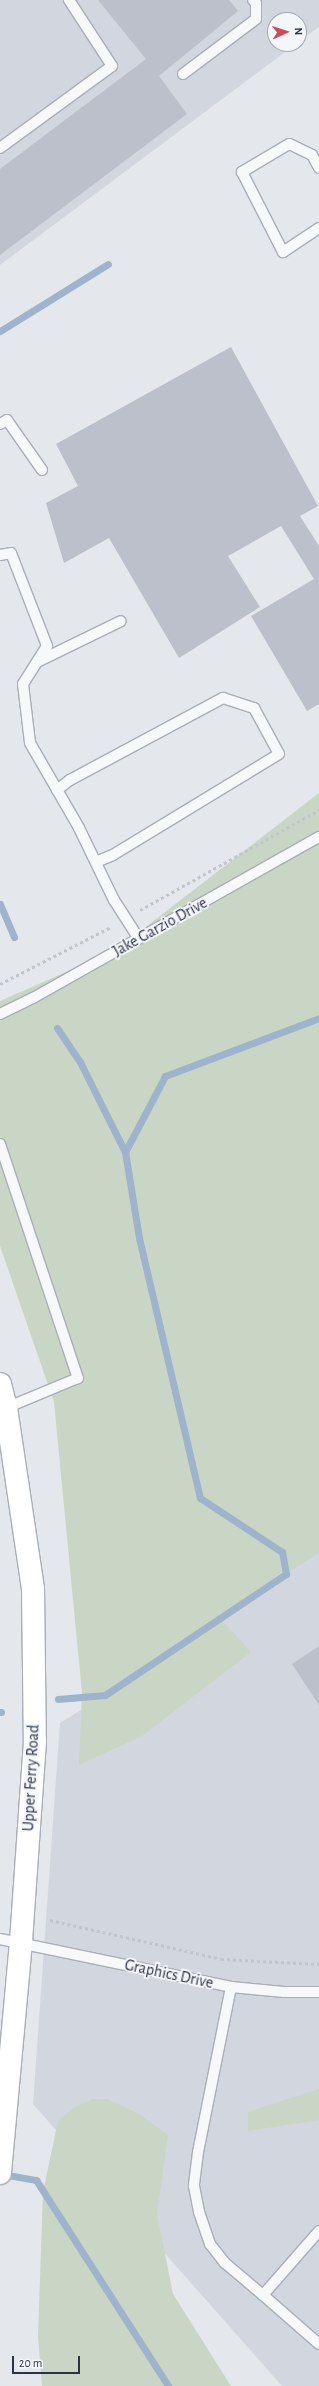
<!DOCTYPE html>
<style>
body{margin:0}
#map{position:relative;width:319px;height:2386px;overflow:hidden;background:#e4e7ec;font-family:"Alegreya Sans",sans-serif}
div>[style]{position:absolute}
.built>*{inset:0;background:#d2d6de}
.green>*{inset:0;background:#c9d6c5}
.stream>*{height:7px;margin:-3.5px;padding:0 3.5px;transform-origin:3.5px;border-radius:3.5px;background:#9fb4cc}
.building>*{inset:0;background:#bbc0ca}
.path>*{height:2.5px;margin-top:-1.25px;transform-origin:0;background:repeating-linear-gradient(90deg,#c2c5cb 0 3px,transparent 0 6px)}
.roads{filter:drop-shadow(1px 0 #a9aeb7) drop-shadow(-1px 0 #a9aeb7) drop-shadow(0 1px #a9aeb7) drop-shadow(0 -1px #a9aeb7)}
.service>*{height:10px;margin:-5px;padding:0 5px;transform-origin:5px;border-radius:5px;background:#f7f8fa}
.secondary>*{height:22px;margin:-11px;padding:0 11px;transform-origin:11px;border-radius:11px;background:#fff}
span{translate:-50% -50%;white-space:nowrap;text-align:center;line-height:1.15;-webkit-text-stroke:4px #f4f6f9;paint-order:stroke}
.street-label{font-size:16px;color:#2b3445}
.north{position:absolute;left:267px;top:12px;width:40px;height:40px;box-sizing:border-box;background:#f4f6f9;border:1px solid #a4a8b1;border-radius:50%;rotate:87deg;font-size:11px;font-weight:700;line-height:16px;text-align:center;color:#2b3445}
.north::after{content:'';display:block;margin:auto;width:14px;height:18px;background:#d1495b;clip-path:polygon(50% 0,100% 100%,50% 72%,0 100%)}
.scale{position:absolute;left:12px;top:2356px;width:68px;height:18px;box-sizing:border-box;border:2px solid #2b3445;border-top:0;padding-left:5px;font-size:12px;line-height:14px;white-space:nowrap;color:#2b3445;-webkit-text-stroke:3px #f4f6f9;paint-order:stroke}
</style>
<div id="map">
<div class="built">
<div style="clip-path:polygon(0 0,319px 0,319px 27px,299px 41px,299px 20px,275px 20px,275px 44px,296px 44px,0 265px)"></div>
<div style="clip-path:polygon(319px 1530px,319px 2386px,282px 2386px,33px 2104px,60px 1723px,105px 1695px)"></div>
</div>
<div class="green">
<div style="clip-path:polygon(319px 793px,319px 1553px,218px 1616px,251px 1652px,142px 1736px,79px 1765px,82px 1693px,54px 1402px,0 1246px,0 1001px,116px 950px)"></div>
<div style="clip-path:polygon(319px 2089px,319px 2120px,248px 2131px,248px 2112px)"></div>
<div style="clip-path:polygon(92px 2099px,108px 2099px,139px 2114px,168px 2135px,157px 2214px,173px 2294px,231px 2386px,42px 2386px,38px 2336px,43px 2192px,58px 2121px,76px 2106px)"></div>
</div>
<div class="stream">
<div style="left:0;top:331px;width:127px;rotate:-31.8deg"></div>
<div style="left:0;top:904px;width:36px;rotate:67deg"></div>
<div style="left:57px;top:1028px;width:41px;rotate:55.9deg"></div>
<div style="left:80px;top:1062px;width:101px;rotate:63.4deg"></div>
<div style="left:58px;top:1699px;width:47px;rotate:-4.9deg"></div>
<div style="left:105px;top:1695px;width:218px;rotate:-33.8deg"></div>
<div style="left:286px;top:1574px;width:22px;rotate:-100deg"></div>
<div style="left:282px;top:1552px;width:98px;rotate:-146.6deg"></div>
<div style="left:200px;top:1498px;width:267px;rotate:-103.2deg"></div>
<div style="left:139px;top:1238px;width:87px;rotate:-99.2deg"></div>
<div style="left:125px;top:1152px;width:86px;rotate:-62.2deg"></div>
<div style="left:165px;top:1076px;width:165px;rotate:-20.6deg"></div>
<div style="left:0;top:1712px;width:1px"></div>
<div style="left:2px;top:2174px;width:35px;rotate:10deg"></div>
<div style="left:36px;top:2180px;width:245px;rotate:57.3deg"></div>
</div>
<div class="building">
<div style="clip-path:polygon(98px 0,229px 0,238px 11px,159px 76px,187px 114px,0 255px,0 169px,146px 59px)"></div>
<div style="clip-path:polygon(231px 347px,318px 506px,300px 516px,319px 546px,319px 704px,307px 711px,251px 616px,314px 579px,281px 526px,228px 556px,260px 607px,179px 658px,109px 538px,64px 563px,46px 503px,78px 486px,56px 444px)"></div>
<div style="clip-path:polygon(319px 1646px,319px 1705px,292px 1664px)"></div>
</div>
<div class="path">
<div style="left:140px;top:910px;width:205px;rotate:-29.2deg"></div>
<div style="left:0;top:984px;width:125px;rotate:-27.2deg"></div>
<div style="left:50px;top:1920px;width:175px;rotate:12.8deg"></div>
<div style="left:221px;top:1959px;width:98px;rotate:2.9deg"></div>
</div>
<div class="roads">
<div class="service">
<div style="left:183px;top:74px;width:91px;rotate:-37deg"></div>
<div style="left:256px;top:19px;width:16px;rotate:-90deg"></div>
<div style="left:256px;top:3px;width:4px;rotate:-135deg"></div>
<div style="left:0;top:148px;width:139px;rotate:-36.2deg"></div>
<div style="left:112px;top:66px;width:79px;rotate:-123.1deg"></div>
<div style="left:319px;top:168px;width:15px;rotate:-118deg"></div>
<div style="left:312px;top:155px;width:25px;rotate:-154deg"></div>
<div style="left:289px;top:144px;width:55px;rotate:149.2deg"></div>
<div style="left:242px;top:172px;width:90px;rotate:62.9deg"></div>
<div style="left:283px;top:252px;width:43px;rotate:-33.7deg"></div>
<div style="left:0;top:424px;width:8px;rotate:-30deg"></div>
<div style="left:7px;top:420px;width:61px;rotate:55deg"></div>
<div style="left:0;top:555px;width:11px;rotate:-10deg"></div>
<div style="left:11px;top:553px;width:100px;rotate:68.8deg"></div>
<div style="left:47px;top:646px;width:45px;rotate:122.3deg"></div>
<div style="left:23px;top:684px;width:59px;rotate:83.2deg"></div>
<div style="left:30px;top:743px;width:98px;rotate:60deg"></div>
<div style="left:79px;top:828px;width:80px;rotate:64.1deg"></div>
<div style="left:114px;top:900px;width:46px;rotate:57.3deg"></div>
<div style="left:37px;top:662px;width:93px;rotate:-26deg"></div>
<div style="left:57px;top:790px;width:16px;rotate:-38deg"></div>
<div style="left:70px;top:780px;width:174px;rotate:-28.2deg"></div>
<div style="left:223px;top:698px;width:33px;rotate:18deg"></div>
<div style="left:254px;top:708px;width:52px;rotate:61.5deg"></div>
<div style="left:279px;top:754px;width:194px;rotate:148.7deg"></div>
<div style="left:113px;top:855px;width:18px;rotate:158deg"></div>
<div style="left:0;top:1014px;width:37px;rotate:-26deg"></div>
<div style="left:33px;top:998px;width:328px;rotate:-29.4deg"></div>
<div style="left:0;top:1144px;width:247px;rotate:71.6deg"></div>
<div style="left:78px;top:1378px;width:78px;rotate:157.4deg"></div>
<div style="left:0;top:1939px;width:236px;rotate:11.7deg"></div>
<div style="left:231px;top:1987px;width:53px;rotate:5.4deg"></div>
<div style="left:284px;top:1992px;width:35px"></div>
<div style="left:231px;top:1987px;width:168px;rotate:101.3deg"></div>
<div style="left:198px;top:2152px;width:34px;rotate:97deg"></div>
<div style="left:194px;top:2186px;width:26px;rotate:79deg"></div>
<div style="left:199px;top:2212px;width:34px;rotate:71deg"></div>
<div style="left:210px;top:2244px;width:24px;rotate:52deg"></div>
<div style="left:225px;top:2263px;width:50px;rotate:40.1deg"></div>
<div style="left:263px;top:2295px;width:85px;rotate:-48.8deg"></div>
<div style="left:263px;top:2295px;width:74px;rotate:41.2deg"></div>
</div>
<div class="secondary">
<div style="left:0;top:1384px;width:25px;rotate:76deg"></div>
<div style="left:6px;top:1408px;width:182px;rotate:81.5deg"></div>
<div style="left:33px;top:1588px;width:153px;rotate:89.3deg"></div>
<div style="left:35px;top:1741px;width:201px;rotate:94deg"></div>
<div style="left:21px;top:1942px;width:232px;rotate:95.2deg"></div>
</div>
</div>
<div class="street-label">
<span style="left:160px;top:927px;rotate:-29deg">Jake Garzio Drive</span>
<span style="left:31px;top:1778px;rotate:-87deg">Upper Ferry Road</span>
<span style="left:169px;top:1974px;rotate:12deg">Graphics Drive</span>
</div>
<div class="north">N</div>
<div class="scale">20 m</div>
</div>
